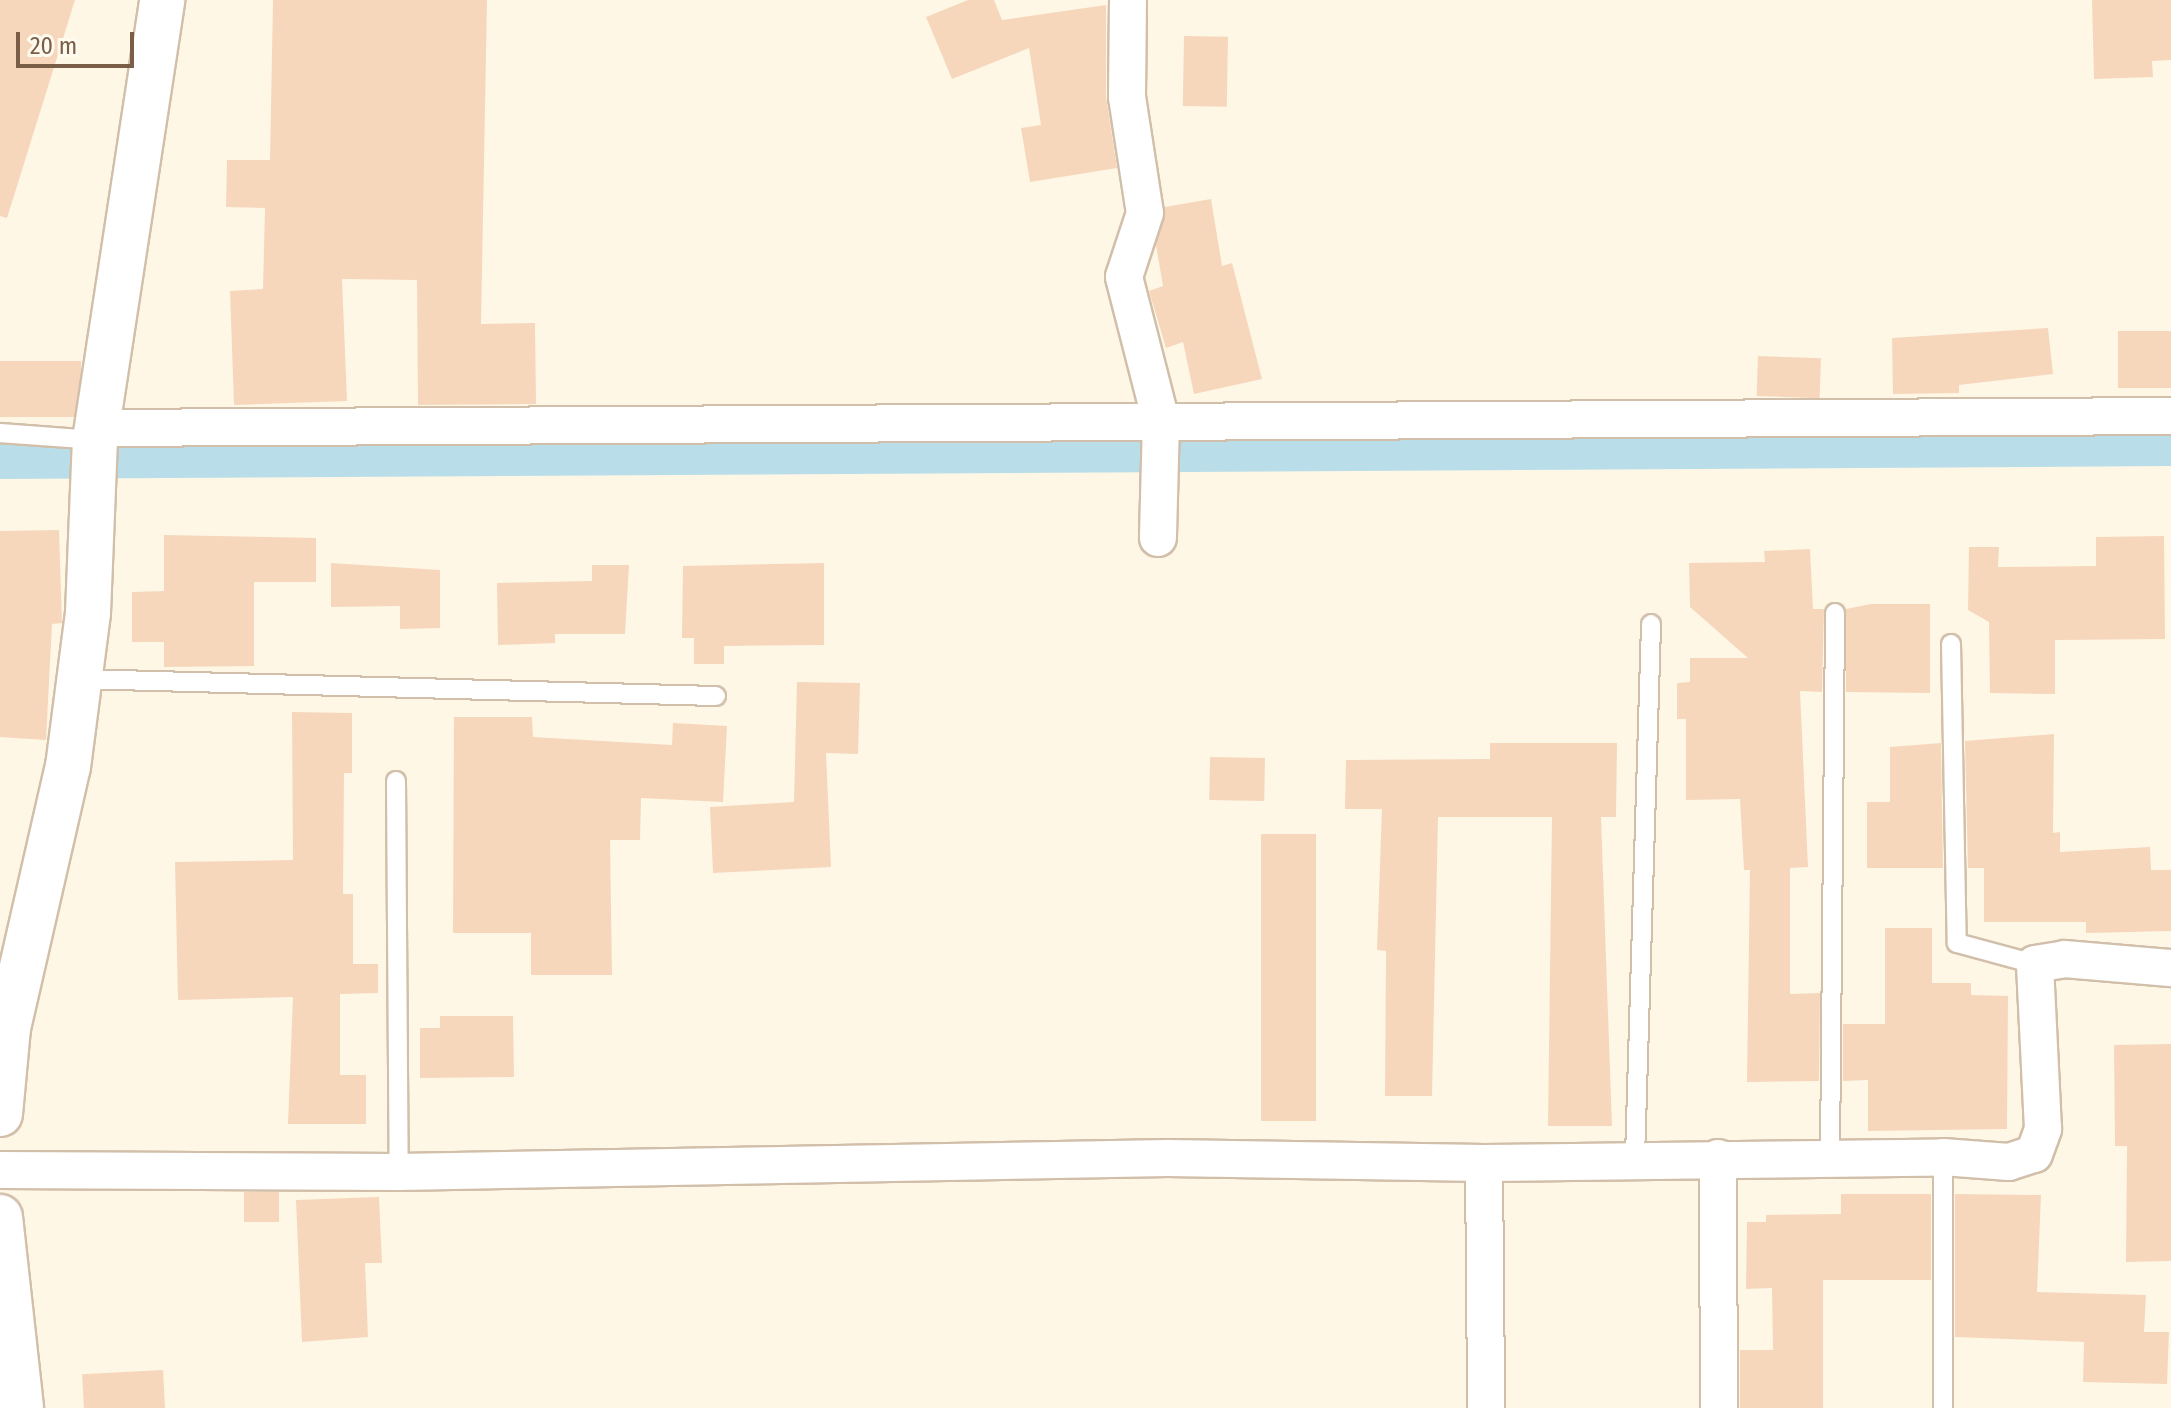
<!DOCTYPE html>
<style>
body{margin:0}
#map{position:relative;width:2171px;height:1408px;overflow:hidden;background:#fef7e6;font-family:"Fira Sans Condensed",sans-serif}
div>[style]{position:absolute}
.canal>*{height:40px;margin:-20px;padding:0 20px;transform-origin:20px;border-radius:20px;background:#b9deea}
.building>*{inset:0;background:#f6d7bc;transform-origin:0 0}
.roads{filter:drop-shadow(2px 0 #d1bfaa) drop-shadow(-2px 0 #d1bfaa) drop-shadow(0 2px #d1bfaa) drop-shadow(0 -2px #d1bfaa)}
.service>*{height:18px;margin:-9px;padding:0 9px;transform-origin:9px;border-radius:9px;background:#fff}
.minor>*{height:36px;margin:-18px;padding:0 18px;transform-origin:18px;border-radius:18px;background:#fff}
.tertiary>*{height:44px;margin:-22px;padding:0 22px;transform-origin:22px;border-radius:22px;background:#fff}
span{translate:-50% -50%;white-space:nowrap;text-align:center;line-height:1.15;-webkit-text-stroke:6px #fffaee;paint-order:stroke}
.scale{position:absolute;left:16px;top:32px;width:118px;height:36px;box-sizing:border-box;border:4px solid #7a5e48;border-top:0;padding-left:10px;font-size:24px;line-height:28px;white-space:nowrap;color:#7a5e48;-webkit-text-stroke:6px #fffaee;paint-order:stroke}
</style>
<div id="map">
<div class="canal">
<div style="left:0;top:459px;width:2171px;rotate:-0.34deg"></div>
</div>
<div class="building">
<div style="clip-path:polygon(0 0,75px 0,7px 218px,0 216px)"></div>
<div style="clip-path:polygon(273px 0,487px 0,481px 324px,535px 323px,536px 404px,418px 405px,417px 280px,342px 279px,347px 401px,234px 405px,230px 291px,263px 289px,265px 208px,226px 207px,227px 160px,270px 160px)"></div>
<div style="clip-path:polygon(968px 0,994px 0,1002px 20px,1106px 5px,1106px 97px,1117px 168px,1030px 182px,1021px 128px,1041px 125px,1029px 48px,952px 79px,926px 17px)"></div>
<div style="clip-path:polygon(2092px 0,2171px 0,2171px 60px,2152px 61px,2153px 77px,2094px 79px)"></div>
<div style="left:1184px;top:36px;width:44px;height:70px;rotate:1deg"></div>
<div style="clip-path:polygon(1211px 199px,1222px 266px,1232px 263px,1262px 379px,1194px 394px,1183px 342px,1166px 348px,1149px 291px,1163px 286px,1156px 245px,1165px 207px)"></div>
<div style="clip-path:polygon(2048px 328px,2053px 374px,1959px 385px,1959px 393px,1893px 394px,1892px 338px)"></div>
<div style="left:2171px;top:331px;width:57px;height:53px;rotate:90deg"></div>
<div style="left:1758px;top:356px;width:63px;height:40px;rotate:2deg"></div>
<div style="left:0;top:361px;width:81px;height:56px"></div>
<div style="clip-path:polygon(59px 530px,62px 623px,52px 624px,46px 740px,0 737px,0 531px)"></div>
<div style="clip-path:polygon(164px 535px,316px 538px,316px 582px,254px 582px,254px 666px,164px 667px,164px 642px,132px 642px,132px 592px,164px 591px)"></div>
<div style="clip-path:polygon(2164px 536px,2165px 639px,2055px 640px,2055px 694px,1990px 693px,1989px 622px,1968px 610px,1969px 547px,1999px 547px,1998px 567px,2096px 566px,2096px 537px)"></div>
<div style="clip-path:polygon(1810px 549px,1813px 609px,1824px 609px,1822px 692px,1800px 691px,1808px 867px,1790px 868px,1790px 994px,1820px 993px,1819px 1081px,1747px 1082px,1750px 870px,1744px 870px,1740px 799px,1686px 800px,1686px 719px,1677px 719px,1677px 683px,1690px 682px,1690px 658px,1748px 658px,1690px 607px,1689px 563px,1765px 562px,1764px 551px)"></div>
<div style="clip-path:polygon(331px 563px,440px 570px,440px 628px,400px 629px,400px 606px,331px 607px)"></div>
<div style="clip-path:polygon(824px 563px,824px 645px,724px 646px,724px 664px,694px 664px,694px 638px,682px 638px,683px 566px)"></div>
<div style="clip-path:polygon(592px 565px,629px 565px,625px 634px,555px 634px,555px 643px,498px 645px,497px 583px,592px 581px)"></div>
<div style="clip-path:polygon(1871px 604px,1930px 604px,1930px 693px,1846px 692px,1846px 609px)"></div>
<div style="clip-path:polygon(797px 682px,860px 683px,858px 754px,826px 753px,831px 867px,713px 873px,710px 807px,794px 802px)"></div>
<div style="clip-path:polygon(292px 712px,352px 713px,352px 773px,344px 773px,343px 894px,353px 894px,353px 964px,378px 964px,378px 993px,340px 994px,340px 1075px,366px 1075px,366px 1124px,288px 1124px,293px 997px,178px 1000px,175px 862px,293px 860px)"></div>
<div style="clip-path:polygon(454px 717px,532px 717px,533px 737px,672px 745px,673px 723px,727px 726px,723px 802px,641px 798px,640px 840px,610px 840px,612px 975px,531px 975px,531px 933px,453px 933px)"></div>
<div style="clip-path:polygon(2054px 734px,2053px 833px,2060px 832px,2060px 852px,2150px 847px,2151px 870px,2171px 870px,2171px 931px,2086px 933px,2086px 922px,1984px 922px,1984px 868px,1968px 868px,1965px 741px)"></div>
<div style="clip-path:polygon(1490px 743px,1617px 743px,1616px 817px,1601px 817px,1612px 1126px,1548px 1126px,1552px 817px,1438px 817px,1432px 1096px,1385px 1096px,1386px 951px,1377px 950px,1382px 809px,1345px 809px,1346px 760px,1490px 759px)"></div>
<div style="clip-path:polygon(1941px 743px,1943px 868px,1867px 868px,1867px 802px,1890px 802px,1890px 747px)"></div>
<div style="left:1210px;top:757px;width:55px;height:43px;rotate:1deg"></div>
<div style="left:1261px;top:834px;width:55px;height:287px"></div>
<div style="clip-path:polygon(1885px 928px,1932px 928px,1932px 983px,1971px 983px,1971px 995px,2008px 996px,2007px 1129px,1868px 1131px,1868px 1080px,1843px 1081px,1843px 1024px,1885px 1024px)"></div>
<div style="clip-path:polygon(440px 1016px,513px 1016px,514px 1077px,420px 1078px,420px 1028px,440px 1028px)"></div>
<div style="clip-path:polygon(2171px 1044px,2171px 1261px,2126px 1262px,2127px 1146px,2115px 1146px,2114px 1045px)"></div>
<div style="left:244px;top:1192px;width:35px;height:30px"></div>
<div style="clip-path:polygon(1841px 1194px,1931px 1194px,1931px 1280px,1823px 1280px,1823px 1408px,1740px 1408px,1740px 1350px,1773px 1350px,1772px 1288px,1746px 1289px,1747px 1222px,1766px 1222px,1766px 1215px,1841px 1214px)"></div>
<div style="clip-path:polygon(1955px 1194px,2041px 1195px,2037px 1292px,2146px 1295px,2144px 1332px,2169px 1332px,2167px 1384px,2083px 1382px,2084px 1342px,1955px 1337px)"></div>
<div style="clip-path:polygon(379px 1197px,382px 1263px,365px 1263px,368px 1337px,302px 1342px,296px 1200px)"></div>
<div style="left:163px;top:1370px;width:38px;height:81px;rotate:87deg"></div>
</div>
<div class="roads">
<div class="service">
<div style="left:0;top:433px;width:95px;rotate:4.2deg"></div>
<div style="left:1951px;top:644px;width:299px;rotate:88.9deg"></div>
<div style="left:1957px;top:943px;width:81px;rotate:15.1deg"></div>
<div style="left:79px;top:679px;width:637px;rotate:1.53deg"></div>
<div style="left:396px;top:781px;width:391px;rotate:89.6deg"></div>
<div style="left:1830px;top:1157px;width:544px;rotate:-89.47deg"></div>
<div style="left:1635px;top:1158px;width:534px;rotate:-88.28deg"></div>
<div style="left:1943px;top:1408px;width:251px;rotate:-90deg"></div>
</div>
<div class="minor">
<div style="left:1128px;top:0;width:97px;rotate:90.6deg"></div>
<div style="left:1127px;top:97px;width:117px;rotate:81.2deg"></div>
<div style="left:1145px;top:213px;width:67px;rotate:108.2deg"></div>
<div style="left:1124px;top:277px;width:149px;rotate:75.6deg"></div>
<div style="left:1161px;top:421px;width:117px;rotate:91.5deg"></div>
<div style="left:97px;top:428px;width:2074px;rotate:-0.33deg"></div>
<div style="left:1718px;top:1158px;width:250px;rotate:89.8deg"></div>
<div style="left:1484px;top:1163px;width:245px;rotate:89.5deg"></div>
<div style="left:0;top:1170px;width:399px;rotate:0.3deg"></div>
<div style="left:399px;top:1172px;width:769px;rotate:-1.04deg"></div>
<div style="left:1168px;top:1158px;width:316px;rotate:0.9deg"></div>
<div style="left:1484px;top:1163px;width:459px;rotate:-0.7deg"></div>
<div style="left:1943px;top:1157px;width:66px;rotate:4.3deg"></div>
<div style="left:2009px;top:1162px;width:26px;rotate:-18deg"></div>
<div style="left:2034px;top:1154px;width:27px;rotate:-70deg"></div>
<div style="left:2043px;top:1129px;width:165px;rotate:-92.8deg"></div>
<div style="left:2035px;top:964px;width:30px;rotate:-9deg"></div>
<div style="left:2065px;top:959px;width:106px;rotate:4.9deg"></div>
</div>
<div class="tertiary">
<div style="left:0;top:1114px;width:86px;rotate:-84.7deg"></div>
<div style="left:8px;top:1028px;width:268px;rotate:-77.1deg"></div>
<div style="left:68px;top:767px;width:155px;rotate:-82.6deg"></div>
<div style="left:88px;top:613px;width:173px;rotate:-87.7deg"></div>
<div style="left:95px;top:440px;width:445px;rotate:-81.3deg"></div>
<div style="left:0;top:1217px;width:192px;rotate:83.7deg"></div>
</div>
</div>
<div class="scale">20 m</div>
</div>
